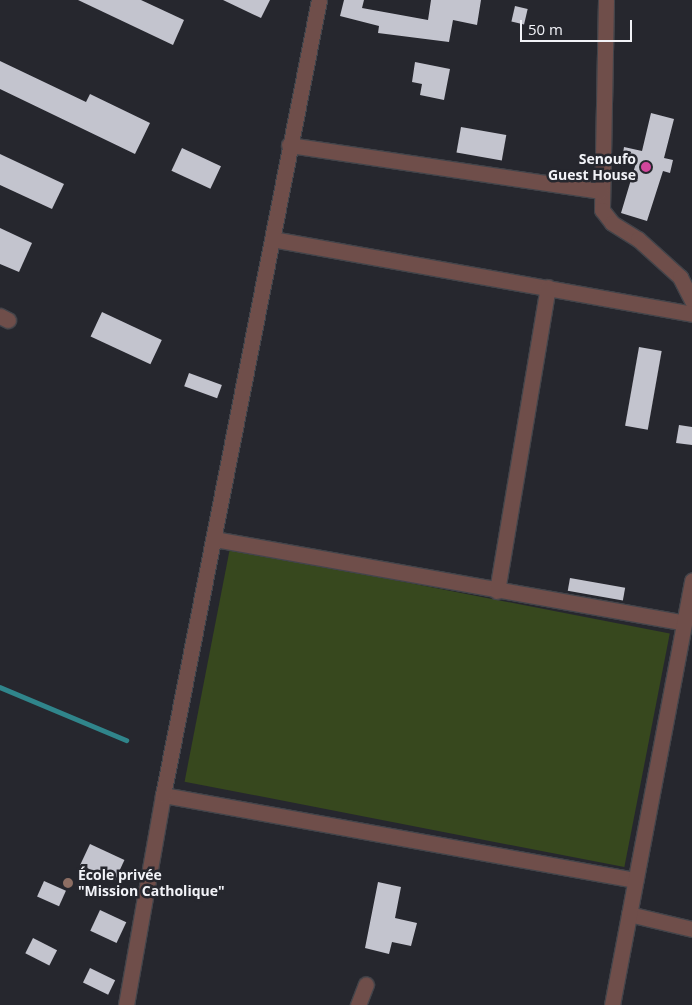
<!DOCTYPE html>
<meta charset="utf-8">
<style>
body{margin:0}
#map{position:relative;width:692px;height:1005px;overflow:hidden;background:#26272e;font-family:"Open Sans",sans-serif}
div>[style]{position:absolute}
.green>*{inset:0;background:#37481e;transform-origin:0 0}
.stream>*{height:4.5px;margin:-2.25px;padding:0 2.25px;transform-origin:2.25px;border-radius:2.25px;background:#30858b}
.building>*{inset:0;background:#c3c4ce;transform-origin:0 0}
.roads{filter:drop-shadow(1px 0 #43444a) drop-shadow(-1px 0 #43444a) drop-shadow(0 1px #43444a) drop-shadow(0 -1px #43444a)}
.minor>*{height:15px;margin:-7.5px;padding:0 7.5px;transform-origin:7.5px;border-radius:7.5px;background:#6f4e4a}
.dots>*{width:14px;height:14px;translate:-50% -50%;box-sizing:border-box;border:2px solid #26272e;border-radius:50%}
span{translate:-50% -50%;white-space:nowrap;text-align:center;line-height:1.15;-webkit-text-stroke:5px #26272e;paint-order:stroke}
.poi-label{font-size:14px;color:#f2f3f8;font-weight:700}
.right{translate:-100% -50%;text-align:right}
.left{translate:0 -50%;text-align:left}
.scale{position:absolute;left:520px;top:20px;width:112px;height:22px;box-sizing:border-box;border:2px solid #f2f3f8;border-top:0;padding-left:6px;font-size:15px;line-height:18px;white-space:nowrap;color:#f2f3f8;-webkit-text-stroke:4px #26272e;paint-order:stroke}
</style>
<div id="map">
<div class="green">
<div style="left:230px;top:548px;width:448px;height:238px;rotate:11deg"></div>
</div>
<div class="stream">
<div style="left:0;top:687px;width:137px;rotate:22.8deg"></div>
</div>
<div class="building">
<div style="clip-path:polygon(78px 0,141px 0,184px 20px,173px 45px)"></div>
<div style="clip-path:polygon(223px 0,270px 0,261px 18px)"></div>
<div style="clip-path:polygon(344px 0,364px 0,362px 8px,428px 20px,431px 0,481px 0,477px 25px,453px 20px,449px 42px,378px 33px,379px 26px,340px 16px)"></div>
<div style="left:515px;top:6px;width:13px;height:16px;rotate:13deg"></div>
<div style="clip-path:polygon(0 61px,86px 102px,90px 94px,150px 123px,135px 154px,0 89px)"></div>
<div style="clip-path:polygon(415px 62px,450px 69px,444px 100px,420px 95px,422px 84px,412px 82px)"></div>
<div style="clip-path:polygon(651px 113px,674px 119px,664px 158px,673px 160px,670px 173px,663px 171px,647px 221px,621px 213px,636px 163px,622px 160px,624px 147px,642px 151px)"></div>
<div style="left:461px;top:127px;width:46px;height:26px;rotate:10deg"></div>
<div style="left:182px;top:148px;width:43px;height:25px;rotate:25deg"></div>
<div style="clip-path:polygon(0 154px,64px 184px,52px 209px,0 185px)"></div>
<div style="clip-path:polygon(0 228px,32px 243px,19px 272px,0 264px)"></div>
<div style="left:102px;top:312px;width:66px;height:27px;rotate:25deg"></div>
<div style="left:639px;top:347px;width:23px;height:80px;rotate:10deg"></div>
<div style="left:189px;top:373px;width:35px;height:14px;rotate:20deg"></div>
<div style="clip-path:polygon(679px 425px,692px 427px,692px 445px,676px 443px)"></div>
<div style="left:570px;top:578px;width:56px;height:13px;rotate:10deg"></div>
<div style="left:90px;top:844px;width:38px;height:23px;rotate:25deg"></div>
<div style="left:44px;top:881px;width:24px;height:17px;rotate:24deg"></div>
<div style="clip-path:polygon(378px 882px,401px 887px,395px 918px,417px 923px,411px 946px,392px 942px,389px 954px,365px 948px)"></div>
<div style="left:100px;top:910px;width:29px;height:23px;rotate:25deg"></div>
<div style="left:33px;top:938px;width:27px;height:17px;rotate:27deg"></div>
<div style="left:90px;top:968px;width:28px;height:16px;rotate:26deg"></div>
</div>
<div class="roads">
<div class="minor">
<div style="left:606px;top:0;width:210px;rotate:91.1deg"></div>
<div style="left:602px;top:210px;width:16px;rotate:52deg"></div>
<div style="left:612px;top:223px;width:31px;rotate:32deg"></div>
<div style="left:638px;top:239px;width:57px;rotate:42.1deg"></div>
<div style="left:680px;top:277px;width:27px;rotate:63deg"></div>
<div style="left:289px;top:145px;width:315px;rotate:8.4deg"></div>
<div style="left:272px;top:239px;width:427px;rotate:10.1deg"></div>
<div style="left:0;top:316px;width:9px;rotate:27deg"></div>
<div style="left:214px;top:539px;width:477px;rotate:10.1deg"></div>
<div style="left:497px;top:591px;width:308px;rotate:-80.5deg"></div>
<div style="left:163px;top:795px;width:480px;rotate:10.2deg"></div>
<div style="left:629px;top:914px;width:65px;rotate:13.4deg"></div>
<div style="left:126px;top:1005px;width:213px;rotate:-80deg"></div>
<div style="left:163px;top:795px;width:810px;rotate:-78.9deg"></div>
<div style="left:358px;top:1005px;width:22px;rotate:-69deg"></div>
<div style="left:612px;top:1005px;width:432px;rotate:-79.3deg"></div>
</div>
</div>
<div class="dots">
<div style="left:646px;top:167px;background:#d1479c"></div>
<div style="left:68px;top:883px;background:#8d6e63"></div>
</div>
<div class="poi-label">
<span class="right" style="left:636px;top:167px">Senoufo<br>Guest House</span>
<span class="left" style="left:78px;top:883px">École privée<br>"Mission Catholique"</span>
</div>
<div class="scale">50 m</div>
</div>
